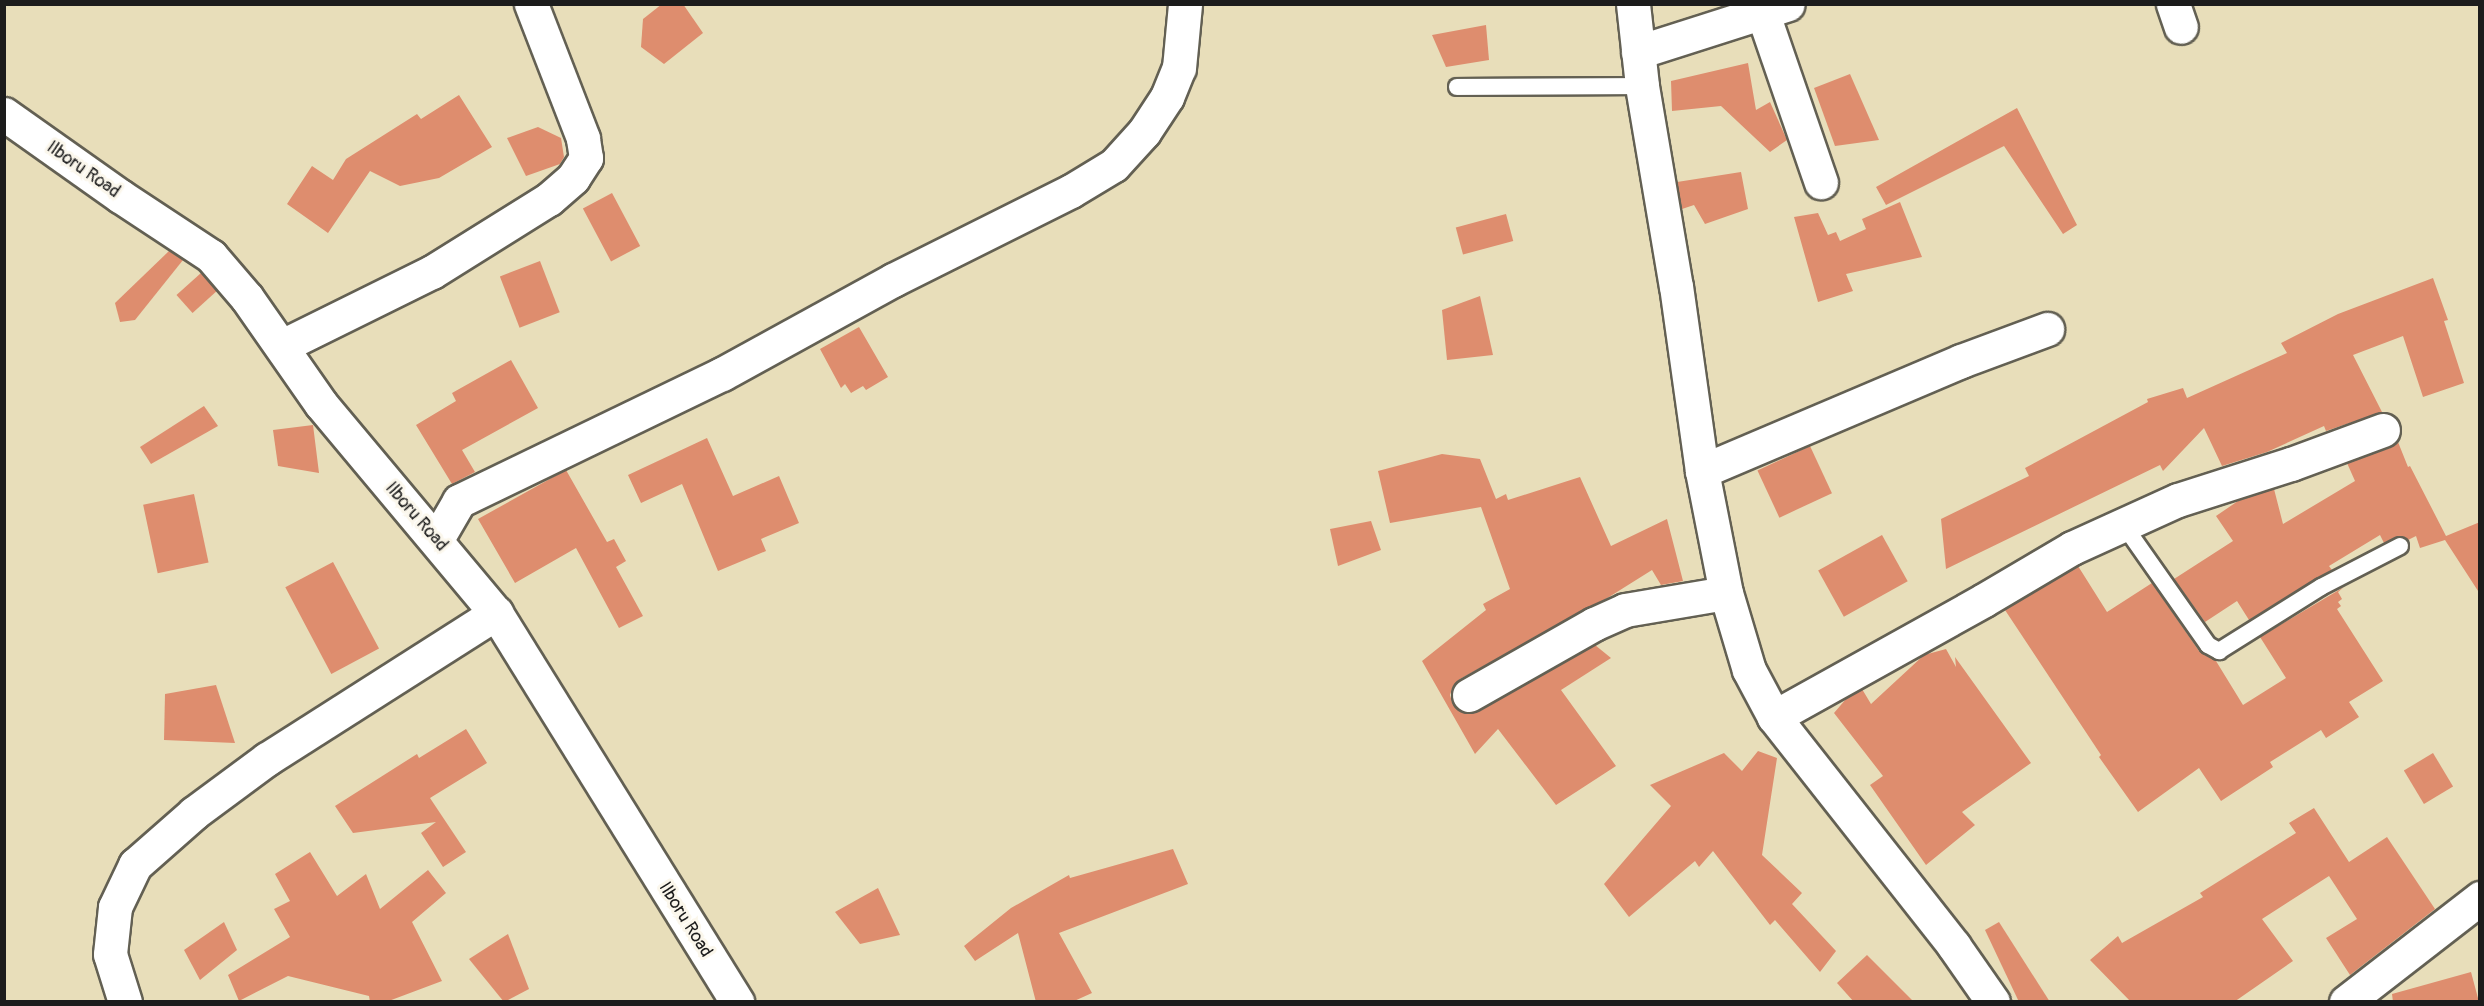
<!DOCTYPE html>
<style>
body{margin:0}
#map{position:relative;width:2484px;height:1006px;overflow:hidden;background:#e8deba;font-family:Pangolin,sans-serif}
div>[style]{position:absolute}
.building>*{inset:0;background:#de8d6e;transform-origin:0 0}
.roads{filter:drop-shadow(2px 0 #636053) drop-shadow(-2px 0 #636053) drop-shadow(0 2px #636053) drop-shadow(0 -2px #636053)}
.lane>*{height:16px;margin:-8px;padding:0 8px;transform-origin:8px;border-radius:8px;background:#fff}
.street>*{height:33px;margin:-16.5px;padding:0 16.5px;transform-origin:16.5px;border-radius:16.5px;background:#fff}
span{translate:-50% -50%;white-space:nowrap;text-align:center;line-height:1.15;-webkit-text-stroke:6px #fbf7ec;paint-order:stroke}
.street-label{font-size:18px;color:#1c1c1c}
.frame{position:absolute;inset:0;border:6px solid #1c1c1c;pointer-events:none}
</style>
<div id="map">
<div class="building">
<div style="clip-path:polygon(662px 4px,683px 4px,703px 33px,664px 64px,641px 47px,643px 19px)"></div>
<div style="clip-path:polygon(1486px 25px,1489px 60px,1446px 67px,1432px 35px)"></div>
<div style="clip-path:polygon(1748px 63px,1756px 110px,1770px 102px,1787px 140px,1770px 152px,1721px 106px,1672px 111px,1671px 81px)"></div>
<div style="clip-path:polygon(1850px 74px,1879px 140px,1835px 146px,1814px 88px)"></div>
<div style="clip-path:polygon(459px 95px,492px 147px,439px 178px,400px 186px,370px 171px,328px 233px,287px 204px,312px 166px,333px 180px,346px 159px,417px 114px,421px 119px)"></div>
<div style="clip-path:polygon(2017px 108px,2077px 225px,2063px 234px,2004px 146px,1886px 205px,1876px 187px)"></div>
<div style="clip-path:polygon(538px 127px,561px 138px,564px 157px,560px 164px,526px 176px,507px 138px)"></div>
<div style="clip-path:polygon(1741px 172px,1748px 209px,1705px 224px,1694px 205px,1682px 209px,1677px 182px)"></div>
<div style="left:612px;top:193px;width:60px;height:33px;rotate:62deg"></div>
<div style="clip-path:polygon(1900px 202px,1922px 257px,1846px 274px,1853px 291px,1818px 302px,1794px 217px,1818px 213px,1828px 235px,1836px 232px,1840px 241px,1866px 229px,1862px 219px)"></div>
<div style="left:1506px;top:214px;width:28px;height:52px;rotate:75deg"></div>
<div style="clip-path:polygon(169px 251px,183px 260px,135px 320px,120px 322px,115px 303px)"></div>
<div style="left:540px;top:261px;width:55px;height:43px;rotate:69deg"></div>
<div style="left:201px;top:273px;width:24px;height:33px;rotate:48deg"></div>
<div style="clip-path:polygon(2433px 278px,2448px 320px,2444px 321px,2464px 383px,2423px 397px,2403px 336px,2353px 355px,2382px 412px,2326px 431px,2324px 426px,2267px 452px,2222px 466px,2204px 428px,2163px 471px,2160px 465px,1946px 569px,1941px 519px,2029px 476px,2025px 468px,2148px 402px,2147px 399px,2183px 388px,2187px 398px,2287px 353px,2281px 343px,2338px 314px)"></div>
<div style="clip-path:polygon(1480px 296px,1493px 355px,1447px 360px,1442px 310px)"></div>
<div style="clip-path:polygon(859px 327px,888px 377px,866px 390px,863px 386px,851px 393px,845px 384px,841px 388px,820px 349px)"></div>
<div style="clip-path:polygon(511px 360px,538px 408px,462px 450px,475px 472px,452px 484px,416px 425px,456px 401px,452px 393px)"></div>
<div style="clip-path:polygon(204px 406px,218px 426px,151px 464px,140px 447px)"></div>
<div style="clip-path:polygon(313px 425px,319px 473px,278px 466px,273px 430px)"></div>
<div style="clip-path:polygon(707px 438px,733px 496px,779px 476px,799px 523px,761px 539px,766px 551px,718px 571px,682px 484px,641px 503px,628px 475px)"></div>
<div style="clip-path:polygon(2398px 442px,2408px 467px,2410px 466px,2446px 536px,2480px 522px,2480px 594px,2445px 540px,2420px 548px,2416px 536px,2408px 540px,2400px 536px,2384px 543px,2380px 535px,2329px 566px,2332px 570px,2249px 620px,2237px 601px,2205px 622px,2174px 579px,2233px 541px,2216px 516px,2238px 501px,2274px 489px,2283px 524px,2355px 481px,2347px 463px,2390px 448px)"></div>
<div style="left:1810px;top:446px;width:52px;height:58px;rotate:65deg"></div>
<div style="clip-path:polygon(1442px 454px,1480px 459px,1496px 499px,1506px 494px,1508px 500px,1580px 477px,1611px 546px,1667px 519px,1683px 581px,1661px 585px,1652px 570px,1609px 597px,1460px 679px,1453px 686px,1450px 695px,1453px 705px,1460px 711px,1469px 714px,1478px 711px,1595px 645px,1611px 658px,1561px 690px,1616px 766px,1556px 805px,1498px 729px,1475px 754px,1422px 661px,1486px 610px,1483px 604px,1510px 589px,1481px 507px,1390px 523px,1378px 471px)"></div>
<div style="clip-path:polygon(566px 470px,607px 542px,614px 539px,626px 561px,616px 567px,643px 616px,619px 628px,576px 548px,515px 583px,478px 519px)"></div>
<div style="left:194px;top:494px;width:70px;height:52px;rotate:78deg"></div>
<div style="clip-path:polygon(1371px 521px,1381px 550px,1338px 566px,1330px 529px)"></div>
<div style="left:1882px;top:535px;width:53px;height:73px;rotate:61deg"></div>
<div style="left:333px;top:562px;width:98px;height:54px;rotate:62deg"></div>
<div style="clip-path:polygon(2078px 566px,2107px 612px,2152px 583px,2199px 651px,2216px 661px,2243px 705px,2286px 678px,2260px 637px,2344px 587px,2338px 592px,2342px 599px,2338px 602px,2341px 606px,2337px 609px,2383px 681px,2349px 702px,2359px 717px,2326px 738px,2321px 730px,2270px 762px,2273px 767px,2221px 801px,2199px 768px,2138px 812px,2099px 757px,2101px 755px,2005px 610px)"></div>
<div style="clip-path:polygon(1946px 649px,1956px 667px,1955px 657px,2031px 763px,1962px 812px,1975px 825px,1926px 865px,1870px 785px,1883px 776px,1834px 713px,1846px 699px,1862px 689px,1871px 704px,1924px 655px)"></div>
<div style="clip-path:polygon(216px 685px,235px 743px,164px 740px,165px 694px)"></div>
<div style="clip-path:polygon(466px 729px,487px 763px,430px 798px,466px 852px,443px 867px,421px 833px,436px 822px,353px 833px,335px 806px,417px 754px,419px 758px)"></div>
<div style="clip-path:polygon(1758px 751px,1777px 758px,1762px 855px,1802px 893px,1792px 904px,1836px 951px,1820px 972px,1775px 920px,1770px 925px,1713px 851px,1699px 867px,1695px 861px,1629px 917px,1604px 884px,1671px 806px,1650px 785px,1724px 753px,1742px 771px)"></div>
<div style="left:2433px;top:753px;width:39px;height:34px;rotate:59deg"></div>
<div style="clip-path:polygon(2314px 808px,2349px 862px,2387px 837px,2435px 909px,2350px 975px,2326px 938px,2357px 919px,2329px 876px,2262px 919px,2293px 961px,2234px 1002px,2131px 1002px,2090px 960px,2118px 936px,2122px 943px,2203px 897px,2200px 893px,2296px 833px,2289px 823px)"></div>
<div style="clip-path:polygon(1173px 849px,1188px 884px,1059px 933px,1092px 993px,1072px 1002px,1036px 1002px,1018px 933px,975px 961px,964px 946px,1011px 908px,1069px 875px,1070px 878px)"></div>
<div style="clip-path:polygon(310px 852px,337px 896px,366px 874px,380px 909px,428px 870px,446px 893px,412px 922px,442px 981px,386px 1002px,370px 1002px,369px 996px,288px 976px,239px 1001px,228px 975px,290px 937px,274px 909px,290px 901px,275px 874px)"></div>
<div style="clip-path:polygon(878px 888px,900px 935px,860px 944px,835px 912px)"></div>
<div style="clip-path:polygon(224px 922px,237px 950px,200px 980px,184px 950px)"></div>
<div style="clip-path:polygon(1999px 922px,2050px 1002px,2019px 1002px,1985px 930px)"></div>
<div style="clip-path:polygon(508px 934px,529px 989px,504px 1002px,469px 959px)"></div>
<div style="clip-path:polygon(1867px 955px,1914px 1002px,1854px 1002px,1837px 983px)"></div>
<div style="clip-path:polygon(2471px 972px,2479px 1002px,2393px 1002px,2392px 994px)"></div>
</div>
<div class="roads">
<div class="lane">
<div style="left:1457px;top:87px;width:185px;rotate:-0.3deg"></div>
<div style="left:2123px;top:524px;width:148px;rotate:54.9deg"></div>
<div style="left:2208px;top:645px;width:13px;rotate:29deg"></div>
<div style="left:2219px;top:651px;width:120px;rotate:-32.1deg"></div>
<div style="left:2321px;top:587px;width:89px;rotate:-27.4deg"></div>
</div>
<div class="street">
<div style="left:1633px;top:4px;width:82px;rotate:83.7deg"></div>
<div style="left:1642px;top:86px;width:203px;rotate:80.4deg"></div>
<div style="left:1676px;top:286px;width:187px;rotate:82deg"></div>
<div style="left:1702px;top:471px;width:124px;rotate:78.9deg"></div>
<div style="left:1726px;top:593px;width:80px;rotate:73.4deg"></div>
<div style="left:1749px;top:670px;width:53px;rotate:62deg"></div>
<div style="left:1774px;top:717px;width:291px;rotate:51.8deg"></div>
<div style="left:1954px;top:946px;width:68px;rotate:55.1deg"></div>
<div style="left:2173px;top:4px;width:24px;rotate:71deg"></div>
<div style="left:1763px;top:14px;width:178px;rotate:71deg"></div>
<div style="left:1638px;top:52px;width:157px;rotate:-17.7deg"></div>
<div style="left:4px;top:114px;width:142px;rotate:35.3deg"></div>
<div style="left:120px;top:196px;width:109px;rotate:33.4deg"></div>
<div style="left:211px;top:256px;width:55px;rotate:49.4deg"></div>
<div style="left:247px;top:298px;width:129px;rotate:55.1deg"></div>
<div style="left:321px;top:404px;width:273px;rotate:50.1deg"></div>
<div style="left:496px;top:613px;width:458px;rotate:58.2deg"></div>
<div style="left:282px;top:346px;width:167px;rotate:-26.3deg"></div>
<div style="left:432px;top:272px;width:138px;rotate:-32deg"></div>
<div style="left:549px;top:199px;width:32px;rotate:-41deg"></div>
<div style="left:573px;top:178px;width:24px;rotate:-57deg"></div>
<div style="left:586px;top:158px;width:20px;rotate:-99deg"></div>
<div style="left:583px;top:138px;width:144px;rotate:-111.2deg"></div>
<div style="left:1702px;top:471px;width:281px;rotate:-23deg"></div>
<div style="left:1961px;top:361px;width:92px;rotate:-20.4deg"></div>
<div style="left:437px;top:539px;width:44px;rotate:-59.9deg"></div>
<div style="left:459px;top:501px;width:292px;rotate:-25.8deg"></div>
<div style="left:722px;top:374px;width:195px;rotate:-28.8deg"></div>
<div style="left:893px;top:280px;width:199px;rotate:-26.6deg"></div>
<div style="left:1071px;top:191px;width:50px;rotate:-31.2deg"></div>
<div style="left:1114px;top:165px;width:45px;rotate:-47.7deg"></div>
<div style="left:1144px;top:132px;width:42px;rotate:-56.7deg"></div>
<div style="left:1167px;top:97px;width:31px;rotate:-68deg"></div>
<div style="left:1179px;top:68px;width:64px;rotate:-84.6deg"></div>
<div style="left:1469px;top:695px;width:144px;rotate:-29.6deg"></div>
<div style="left:1594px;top:624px;width:34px;rotate:-24deg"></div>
<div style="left:1625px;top:610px;width:102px;rotate:-9.6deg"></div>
<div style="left:1774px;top:717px;width:240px;rotate:-29.1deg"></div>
<div style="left:1984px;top:600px;width:102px;rotate:-30.6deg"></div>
<div style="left:2072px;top:548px;width:116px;rotate:-24.4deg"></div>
<div style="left:2178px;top:500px;width:119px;rotate:-17.7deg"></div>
<div style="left:2291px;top:464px;width:98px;rotate:-20.3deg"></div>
<div style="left:125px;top:1002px;width:50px;rotate:-107.4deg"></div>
<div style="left:110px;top:954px;width:47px;rotate:-83.9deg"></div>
<div style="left:115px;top:907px;width:47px;rotate:-64.5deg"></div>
<div style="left:135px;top:865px;width:79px;rotate:-41.4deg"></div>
<div style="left:194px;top:813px;width:91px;rotate:-36.5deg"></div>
<div style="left:267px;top:759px;width:272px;rotate:-32.5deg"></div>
<div style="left:2346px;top:1002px;width:170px;rotate:-37.8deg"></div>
</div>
</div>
<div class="street-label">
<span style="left:83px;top:170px;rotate:35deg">Ilboru Road</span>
<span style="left:416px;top:517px;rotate:49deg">Ilboru Road</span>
<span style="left:685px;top:920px;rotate:58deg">Ilboru Road</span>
</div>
<div class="frame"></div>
</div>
